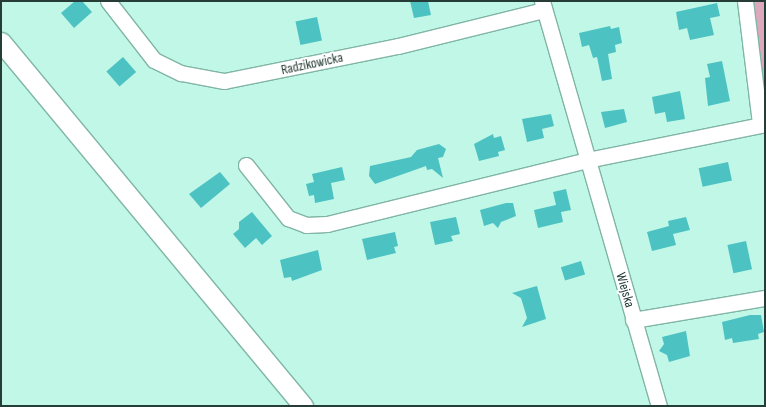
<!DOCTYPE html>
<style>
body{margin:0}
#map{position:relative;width:766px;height:407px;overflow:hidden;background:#c1f7e7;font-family:"Sofia Sans Condensed",sans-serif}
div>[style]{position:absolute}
.green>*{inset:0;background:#dda7bc}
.building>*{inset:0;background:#4cc3c2;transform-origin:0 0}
.roads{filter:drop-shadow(1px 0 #80b5a5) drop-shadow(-1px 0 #80b5a5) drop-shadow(0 1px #80b5a5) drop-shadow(0 -1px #80b5a5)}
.minor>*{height:15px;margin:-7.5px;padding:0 7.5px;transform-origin:7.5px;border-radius:7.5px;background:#fff}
.tertiary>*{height:19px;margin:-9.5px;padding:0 9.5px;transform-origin:9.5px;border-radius:9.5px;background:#fff}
span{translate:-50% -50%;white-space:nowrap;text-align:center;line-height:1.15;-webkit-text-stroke:4px #fff;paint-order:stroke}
.street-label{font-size:14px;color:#263c36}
.frame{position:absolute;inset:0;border:2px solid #263c36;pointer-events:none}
</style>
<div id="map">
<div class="green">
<div style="clip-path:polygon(754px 1px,765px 1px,764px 107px)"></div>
</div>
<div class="building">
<div style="clip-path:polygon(75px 1px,82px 1px,92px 12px,74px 28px,61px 13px)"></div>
<div style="clip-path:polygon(410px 1px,428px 1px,431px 15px,414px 18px)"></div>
<div style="clip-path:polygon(717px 3px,720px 16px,710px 18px,714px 35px,690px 40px,687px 28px,679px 30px,676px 12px)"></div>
<div style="left:317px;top:17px;width:24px;height:22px;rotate:78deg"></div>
<div style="clip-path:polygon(610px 26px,611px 29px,619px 27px,622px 43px,615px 45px,616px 52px,608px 54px,612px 79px,602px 81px,597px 57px,593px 58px,589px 45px,582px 47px,579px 33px)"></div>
<div style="left:123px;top:57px;width:20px;height:22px;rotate:49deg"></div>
<div style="clip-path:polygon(722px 61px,730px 101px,708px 106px,705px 78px,710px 77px,707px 64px)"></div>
<div style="clip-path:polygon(680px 91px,685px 119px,667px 122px,665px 112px,655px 114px,652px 97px)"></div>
<div style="clip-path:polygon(624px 109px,627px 122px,605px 128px,601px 112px)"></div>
<div style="clip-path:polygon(551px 114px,554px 126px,542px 129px,544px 138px,527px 142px,522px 119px)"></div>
<div style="clip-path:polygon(493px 134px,494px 138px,501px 136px,505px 150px,498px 152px,499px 156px,479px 161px,474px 144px)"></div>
<div style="clip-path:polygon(439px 144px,446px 149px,443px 157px,438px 158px,443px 178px,432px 169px,427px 170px,426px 166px,375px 184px,369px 176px,370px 166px,411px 157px,417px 150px)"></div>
<div style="left:728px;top:162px;width:19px;height:30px;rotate:78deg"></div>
<div style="clip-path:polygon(342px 167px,345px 180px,331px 183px,334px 199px,315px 203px,314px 195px,309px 196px,306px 184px,314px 182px,312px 174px)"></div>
<div style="clip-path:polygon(220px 172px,230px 184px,201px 208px,189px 194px)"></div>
<div style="clip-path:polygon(566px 189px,571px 210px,561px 212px,563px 222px,538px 228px,534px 210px,556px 205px,553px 192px)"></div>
<div style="clip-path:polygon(506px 203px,513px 203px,516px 216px,501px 222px,498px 228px,493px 223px,484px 226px,480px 210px)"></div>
<div style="clip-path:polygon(252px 212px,272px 236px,262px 245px,256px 238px,245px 248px,233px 234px,239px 229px,239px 222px)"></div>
<div style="clip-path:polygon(456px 217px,460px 234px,451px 236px,453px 241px,435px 245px,430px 222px)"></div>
<div style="clip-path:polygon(686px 217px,690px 230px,673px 234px,676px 245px,652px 251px,647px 232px,669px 226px,668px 221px)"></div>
<div style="clip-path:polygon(395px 232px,398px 246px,394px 247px,396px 253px,367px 260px,362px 239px)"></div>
<div style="left:746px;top:241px;width:29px;height:19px;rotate:78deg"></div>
<div style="clip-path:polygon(318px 250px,322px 270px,292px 281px,291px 277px,284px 278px,280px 260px)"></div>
<div style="left:581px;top:261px;width:14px;height:21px;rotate:73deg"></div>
<div style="clip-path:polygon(537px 286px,546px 319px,522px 327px,527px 318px,521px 298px,512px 293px)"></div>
<div style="clip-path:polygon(750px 315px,761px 315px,764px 332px,758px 334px,759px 339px,733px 343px,732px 338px,725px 340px,722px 322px)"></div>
<div style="clip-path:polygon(686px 331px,690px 356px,669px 362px,667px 355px,659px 351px,664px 344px,662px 337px)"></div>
</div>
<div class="roads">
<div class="minor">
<div style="left:108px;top:1px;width:75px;rotate:52.1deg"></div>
<div style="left:154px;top:60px;width:30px;rotate:26deg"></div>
<div style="left:181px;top:73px;width:44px;rotate:10.5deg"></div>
<div style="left:224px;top:81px;width:177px;rotate:-11.4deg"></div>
<div style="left:398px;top:46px;width:150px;rotate:-13.9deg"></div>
<div style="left:542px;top:1px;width:422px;rotate:73.9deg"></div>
<div style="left:745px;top:1px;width:124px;rotate:83deg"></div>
<div style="left:246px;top:165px;width:68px;rotate:51.6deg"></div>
<div style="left:288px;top:218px;width:19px;rotate:21deg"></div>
<div style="left:306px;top:225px;width:21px;rotate:-3deg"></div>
<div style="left:327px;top:224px;width:268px;rotate:-13.8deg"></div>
<div style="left:587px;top:160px;width:182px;rotate:-11.4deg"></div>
<div style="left:633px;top:320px;width:134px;rotate:-9.5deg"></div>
</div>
<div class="tertiary">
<div style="left:1px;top:42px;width:473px;rotate:50.3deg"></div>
</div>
</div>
<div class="street-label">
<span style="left:312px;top:64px;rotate:-12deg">Radzikowicka</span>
<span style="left:625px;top:290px;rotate:74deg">Wiejska</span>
</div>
<div class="frame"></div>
</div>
